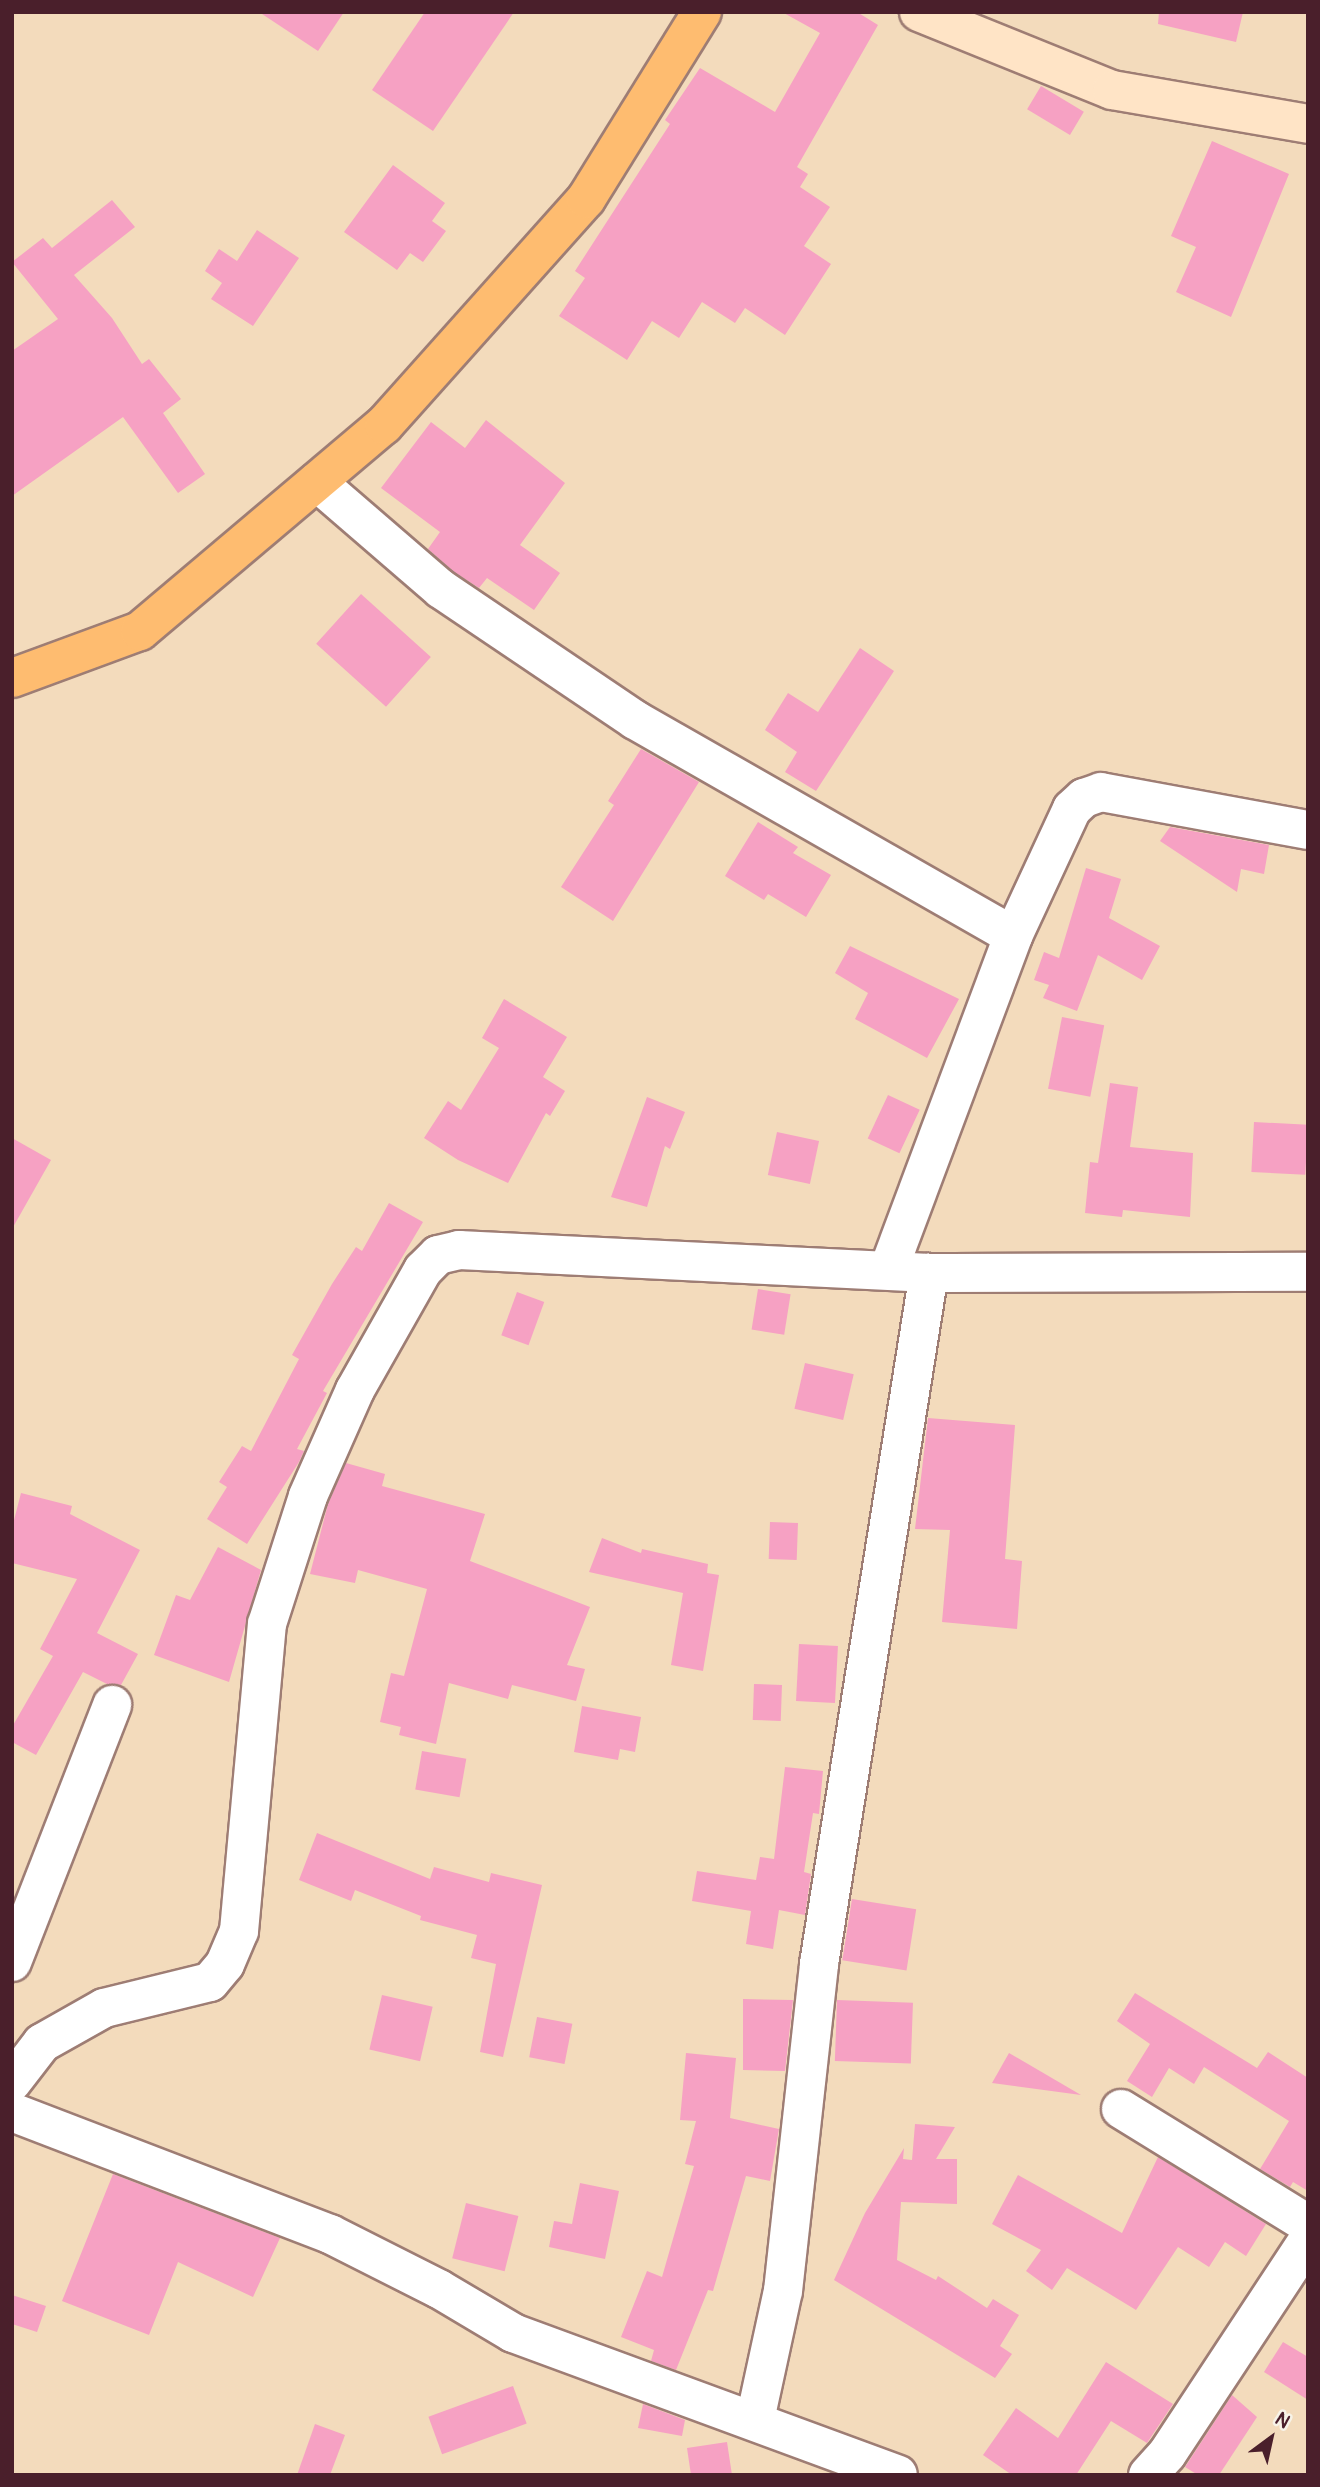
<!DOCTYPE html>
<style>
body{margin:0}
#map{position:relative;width:1320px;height:2487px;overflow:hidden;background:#f3dbbc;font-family:Pangolin,sans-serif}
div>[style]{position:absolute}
.building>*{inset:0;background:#f6a1c3;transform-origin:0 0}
.roads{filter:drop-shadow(2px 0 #9e7d74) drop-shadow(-2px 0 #9e7d74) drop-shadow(0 2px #9e7d74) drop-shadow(0 -2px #9e7d74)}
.street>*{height:38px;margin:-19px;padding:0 19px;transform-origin:19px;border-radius:19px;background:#fff}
.secondary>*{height:38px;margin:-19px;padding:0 19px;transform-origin:19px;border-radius:19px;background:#ffe4c6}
.primary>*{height:38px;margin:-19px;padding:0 19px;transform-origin:19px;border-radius:19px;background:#febc70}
span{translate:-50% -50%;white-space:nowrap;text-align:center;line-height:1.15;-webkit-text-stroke:7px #f7f3e8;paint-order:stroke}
.frame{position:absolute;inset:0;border:14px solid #4a1f2b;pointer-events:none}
.north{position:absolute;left:1236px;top:2403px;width:70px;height:70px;-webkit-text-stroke:5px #f7f3e8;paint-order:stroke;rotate:33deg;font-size:19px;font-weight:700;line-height:28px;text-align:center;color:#4a1f2b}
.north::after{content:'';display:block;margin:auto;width:24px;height:32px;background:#4a1f2b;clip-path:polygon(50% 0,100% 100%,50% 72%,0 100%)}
</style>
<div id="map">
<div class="building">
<div style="clip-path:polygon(259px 12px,344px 12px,318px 51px)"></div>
<div style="clip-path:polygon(425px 12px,514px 12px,433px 131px,372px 90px)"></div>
<div style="clip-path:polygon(782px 12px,857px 12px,878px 25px,797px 167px,808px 174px,800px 187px,830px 207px,804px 246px,831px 264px,785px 335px,745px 308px,735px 323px,702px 302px,679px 338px,652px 321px,627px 360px,559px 316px,585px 278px,575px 271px,670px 124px,665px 120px,700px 68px,775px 112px,820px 33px)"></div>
<div style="clip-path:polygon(1159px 12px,1243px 12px,1236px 42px,1158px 24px)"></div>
<div style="left:1041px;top:86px;width:50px;height:27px;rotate:31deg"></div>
<div style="clip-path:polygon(1212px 141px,1289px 174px,1231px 317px,1176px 292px,1196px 247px,1171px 236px)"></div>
<div style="clip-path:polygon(393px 165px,445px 203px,432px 221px,446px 231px,423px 262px,410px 253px,397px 270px,344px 232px)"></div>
<div style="clip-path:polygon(112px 200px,135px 227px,74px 275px,112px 318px,142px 364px,149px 359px,181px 399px,163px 413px,205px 474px,178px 493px,123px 417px,12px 496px,12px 351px,58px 319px,12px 262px,43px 238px,52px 248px)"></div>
<div style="clip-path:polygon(257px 230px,299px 258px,253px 326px,211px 299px,222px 283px,205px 271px,219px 249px,237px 261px)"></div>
<div style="clip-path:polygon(486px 420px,565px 483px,520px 545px,560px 573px,534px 610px,487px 578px,479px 588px,454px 572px,428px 549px,440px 532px,381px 488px,431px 422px,465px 448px)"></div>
<div style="left:361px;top:594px;width:94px;height:67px;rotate:42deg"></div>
<div style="clip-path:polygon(860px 648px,894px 671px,816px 791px,785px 772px,797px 752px,765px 730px,788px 693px,818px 712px)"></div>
<div style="clip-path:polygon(641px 749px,699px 782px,613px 921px,561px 887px,614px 805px,608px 801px)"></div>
<div style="clip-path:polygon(758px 822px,798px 847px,793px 853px,831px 875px,806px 917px,768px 894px,764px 900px,725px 876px)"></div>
<div style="clip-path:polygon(1170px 827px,1269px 845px,1264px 874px,1241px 869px,1237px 892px,1160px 841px)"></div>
<div style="clip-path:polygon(1086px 868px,1121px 879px,1109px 918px,1160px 946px,1142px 980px,1098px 955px,1077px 1011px,1043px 998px,1049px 985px,1034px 980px,1044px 952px,1059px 958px)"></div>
<div style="clip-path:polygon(850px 946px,959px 999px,927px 1058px,855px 1019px,868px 993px,835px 973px)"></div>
<div style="clip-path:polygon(504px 999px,567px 1037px,543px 1077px,565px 1091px,550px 1116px,546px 1113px,508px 1183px,458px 1160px,424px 1138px,448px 1101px,461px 1110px,499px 1048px,482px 1038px)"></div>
<div style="left:1062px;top:1017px;width:43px;height:73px;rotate:11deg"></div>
<div style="clip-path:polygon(1110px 1083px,1138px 1087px,1130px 1147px,1193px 1153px,1190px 1217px,1123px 1210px,1122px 1217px,1085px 1213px,1090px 1162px,1098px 1163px)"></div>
<div style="left:888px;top:1095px;width:35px;height:48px;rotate:25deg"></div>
<div style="clip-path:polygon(647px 1097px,685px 1112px,670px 1149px,665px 1146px,647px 1207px,611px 1197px)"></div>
<div style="left:1254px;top:1122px;width:54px;height:50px;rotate:3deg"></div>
<div style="left:777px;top:1132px;width:43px;height:44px;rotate:12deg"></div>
<div style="clip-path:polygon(12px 1138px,51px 1160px,12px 1229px)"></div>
<div style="clip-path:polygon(389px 1203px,423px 1222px,323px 1391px,327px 1393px,297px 1449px,304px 1451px,299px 1462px,247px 1544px,207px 1519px,227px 1487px,219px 1482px,242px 1446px,251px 1451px,299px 1359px,292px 1355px,332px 1284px,356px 1247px,362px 1251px)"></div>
<div style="left:758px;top:1289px;width:33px;height:41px;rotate:9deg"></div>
<div style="left:517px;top:1292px;width:29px;height:46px;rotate:20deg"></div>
<div style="left:805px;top:1363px;width:50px;height:47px;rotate:13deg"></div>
<div style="clip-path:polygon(928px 1418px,1015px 1425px,1005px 1559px,1022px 1561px,1017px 1629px,942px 1622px,950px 1530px,915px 1529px)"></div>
<div style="clip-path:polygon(346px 1463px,385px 1474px,382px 1486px,485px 1514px,470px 1561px,590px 1607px,567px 1665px,585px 1669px,576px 1701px,512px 1685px,508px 1699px,449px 1683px,436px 1744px,399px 1735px,401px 1727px,380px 1722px,391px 1673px,404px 1676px,427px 1589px,358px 1570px,355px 1583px,310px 1574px,328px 1504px)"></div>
<div style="clip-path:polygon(21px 1493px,72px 1506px,70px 1514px,140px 1550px,97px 1633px,138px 1654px,121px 1685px,107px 1684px,83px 1672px,36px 1755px,12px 1742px,12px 1727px,53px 1656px,40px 1649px,77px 1579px,12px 1563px,12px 1528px)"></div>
<div style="left:770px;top:1522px;width:28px;height:37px;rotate:2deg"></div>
<div style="clip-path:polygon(602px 1538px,641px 1553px,642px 1549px,708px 1564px,707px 1573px,719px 1575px,703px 1671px,671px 1665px,683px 1593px,589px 1572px)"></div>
<div style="clip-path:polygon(218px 1547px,261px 1570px,229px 1682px,154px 1655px,176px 1595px,190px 1600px)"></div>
<div style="left:799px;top:1644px;width:39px;height:57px;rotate:3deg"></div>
<div style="left:754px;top:1684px;width:28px;height:36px;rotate:2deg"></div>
<div style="clip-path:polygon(582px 1706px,641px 1717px,635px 1752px,620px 1749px,618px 1760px,574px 1752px)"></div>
<div style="left:422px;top:1751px;width:45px;height:39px;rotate:10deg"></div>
<div style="clip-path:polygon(785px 1767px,823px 1771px,819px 1814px,813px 1813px,804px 1872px,811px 1874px,805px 1915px,779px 1910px,773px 1949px,746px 1944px,751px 1911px,692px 1901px,697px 1871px,756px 1880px,760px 1857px,774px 1859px)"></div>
<div style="clip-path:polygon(317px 1833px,430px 1879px,434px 1867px,489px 1882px,491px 1873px,542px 1885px,503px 2057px,480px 2052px,496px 1964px,471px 1958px,477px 1935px,420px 1920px,421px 1916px,355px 1890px,351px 1901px,299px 1880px)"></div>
<div style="left:852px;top:1899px;width:65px;height:62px;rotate:9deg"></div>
<div style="clip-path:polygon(1135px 1993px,1257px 2068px,1268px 2052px,1308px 2078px,1308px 2191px,1293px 2182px,1290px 2187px,1260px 2169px,1289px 2121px,1204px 2067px,1194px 2084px,1169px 2068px,1152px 2097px,1127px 2081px,1150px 2044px,1117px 2021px)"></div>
<div style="left:382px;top:1995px;width:52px;height:56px;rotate:13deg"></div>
<div style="clip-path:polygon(743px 1999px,793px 2000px,785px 2071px,743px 2070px)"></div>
<div style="left:837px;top:2000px;width:76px;height:61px;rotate:2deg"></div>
<div style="left:537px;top:2017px;width:36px;height:41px;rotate:11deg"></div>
<div style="clip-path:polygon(686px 2053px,736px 2058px,730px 2118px,779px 2129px,770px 2181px,746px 2176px,713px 2291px,708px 2290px,676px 2370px,651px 2361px,654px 2350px,621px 2337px,647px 2271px,662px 2277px,694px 2166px,685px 2164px,696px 2121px,680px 2120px)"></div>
<div style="clip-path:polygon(1009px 2053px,1081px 2095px,992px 2083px)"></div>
<div style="clip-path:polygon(915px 2124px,955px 2127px,936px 2159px,957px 2159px,957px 2204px,901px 2202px,897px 2260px,936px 2280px,938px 2276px,987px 2308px,993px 2299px,1019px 2315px,1000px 2346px,1012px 2354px,995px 2378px,834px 2280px,865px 2213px,904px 2148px,903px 2159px,912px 2160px)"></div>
<div style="clip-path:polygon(1158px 2157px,1266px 2224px,1246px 2256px,1225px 2242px,1209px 2267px,1178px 2247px,1136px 2310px,1067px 2268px,1052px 2290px,1026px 2271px,1041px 2250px,992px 2224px,1018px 2175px,1122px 2233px)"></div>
<div style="clip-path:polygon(113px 2174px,280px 2238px,253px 2297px,178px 2262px,149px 2335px,62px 2301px)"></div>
<div style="clip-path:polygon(580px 2183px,619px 2191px,605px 2259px,549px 2247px,554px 2221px,572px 2224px)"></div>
<div style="left:466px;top:2203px;width:54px;height:57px;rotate:14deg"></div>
<div style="clip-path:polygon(12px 2295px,46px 2306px,37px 2332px,12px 2324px)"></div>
<div style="clip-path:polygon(1283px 2342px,1308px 2357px,1308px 2400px,1264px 2372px)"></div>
<div style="clip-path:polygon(1106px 2362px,1173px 2404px,1147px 2443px,1111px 2421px,1076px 2475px,1012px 2475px,983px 2455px,1016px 2408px,1058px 2438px)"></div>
<div style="left:513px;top:2386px;width:40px;height:90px;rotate:70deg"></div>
<div style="clip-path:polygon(1232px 2395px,1257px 2417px,1219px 2475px,1198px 2475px,1185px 2467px)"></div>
<div style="clip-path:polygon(643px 2404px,685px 2420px,682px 2436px,638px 2428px)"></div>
<div style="clip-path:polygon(315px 2424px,345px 2435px,330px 2475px,297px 2475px)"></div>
<div style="clip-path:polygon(727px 2442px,732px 2475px,691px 2475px,687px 2448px)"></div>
</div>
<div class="roads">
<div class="street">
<div style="left:317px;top:482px;width:164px;rotate:40.8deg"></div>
<div style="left:441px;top:589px;width:234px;rotate:34deg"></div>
<div style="left:635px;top:720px;width:435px;rotate:29.7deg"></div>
<div style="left:889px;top:1268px;width:354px;rotate:-69.5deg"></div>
<div style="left:1013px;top:936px;width:140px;rotate:-65.1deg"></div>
<div style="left:1072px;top:809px;width:16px;rotate:-43deg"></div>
<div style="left:1084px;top:798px;width:18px;rotate:-19deg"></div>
<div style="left:1101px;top:792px;width:210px;rotate:10.4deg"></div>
<div style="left:12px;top:1962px;width:276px;rotate:-68.7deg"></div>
<div style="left:12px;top:2082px;width:49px;rotate:-52.4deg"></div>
<div style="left:42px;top:2043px;width:71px;rotate:-29.4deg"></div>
<div style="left:104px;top:2008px;width:109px;rotate:-13.8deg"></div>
<div style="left:210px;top:1982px;width:23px;rotate:-50deg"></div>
<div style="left:225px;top:1964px;width:36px;rotate:-67deg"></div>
<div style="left:239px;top:1931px;width:308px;rotate:-84.8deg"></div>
<div style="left:267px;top:1624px;width:134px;rotate:-72.2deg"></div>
<div style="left:308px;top:1496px;width:116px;rotate:-66.1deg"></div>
<div style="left:355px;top:1390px;width:138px;rotate:-60.5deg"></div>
<div style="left:423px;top:1270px;width:21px;rotate:-45deg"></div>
<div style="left:438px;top:1255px;width:22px;rotate:-13deg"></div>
<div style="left:459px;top:1250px;width:471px;rotate:2.8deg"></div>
<div style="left:929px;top:1273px;width:379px;rotate:-0.2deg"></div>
<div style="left:1121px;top:2109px;width:220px;rotate:31.6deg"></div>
<div style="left:12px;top:2112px;width:341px;rotate:21deg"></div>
<div style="left:330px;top:2234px;width:122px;rotate:26.8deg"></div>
<div style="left:439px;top:2289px;width:86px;rotate:30.7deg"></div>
<div style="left:513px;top:2333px;width:410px;rotate:20.2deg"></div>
<div style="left:755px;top:2420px;width:132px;rotate:-77.8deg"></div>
<div style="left:783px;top:2291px;width:329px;rotate:-83.7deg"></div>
<div style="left:819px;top:1964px;width:700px;rotate:-80.96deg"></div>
<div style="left:1148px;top:2475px;width:28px;rotate:-48deg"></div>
<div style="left:1167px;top:2454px;width:256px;rotate:-56.6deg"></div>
</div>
<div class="secondary">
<div style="left:919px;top:12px;width:208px;rotate:22deg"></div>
<div style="left:1112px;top:90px;width:199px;rotate:9.8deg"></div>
</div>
<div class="primary">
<div style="left:12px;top:678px;width:136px;rotate:-20.2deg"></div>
<div style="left:140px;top:631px;width:319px;rotate:-40.2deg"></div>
<div style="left:384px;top:425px;width:303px;rotate:-48.2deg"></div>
<div style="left:586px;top:199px;width:220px;rotate:-58.2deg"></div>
</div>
</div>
<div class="frame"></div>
<div class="north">N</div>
</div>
